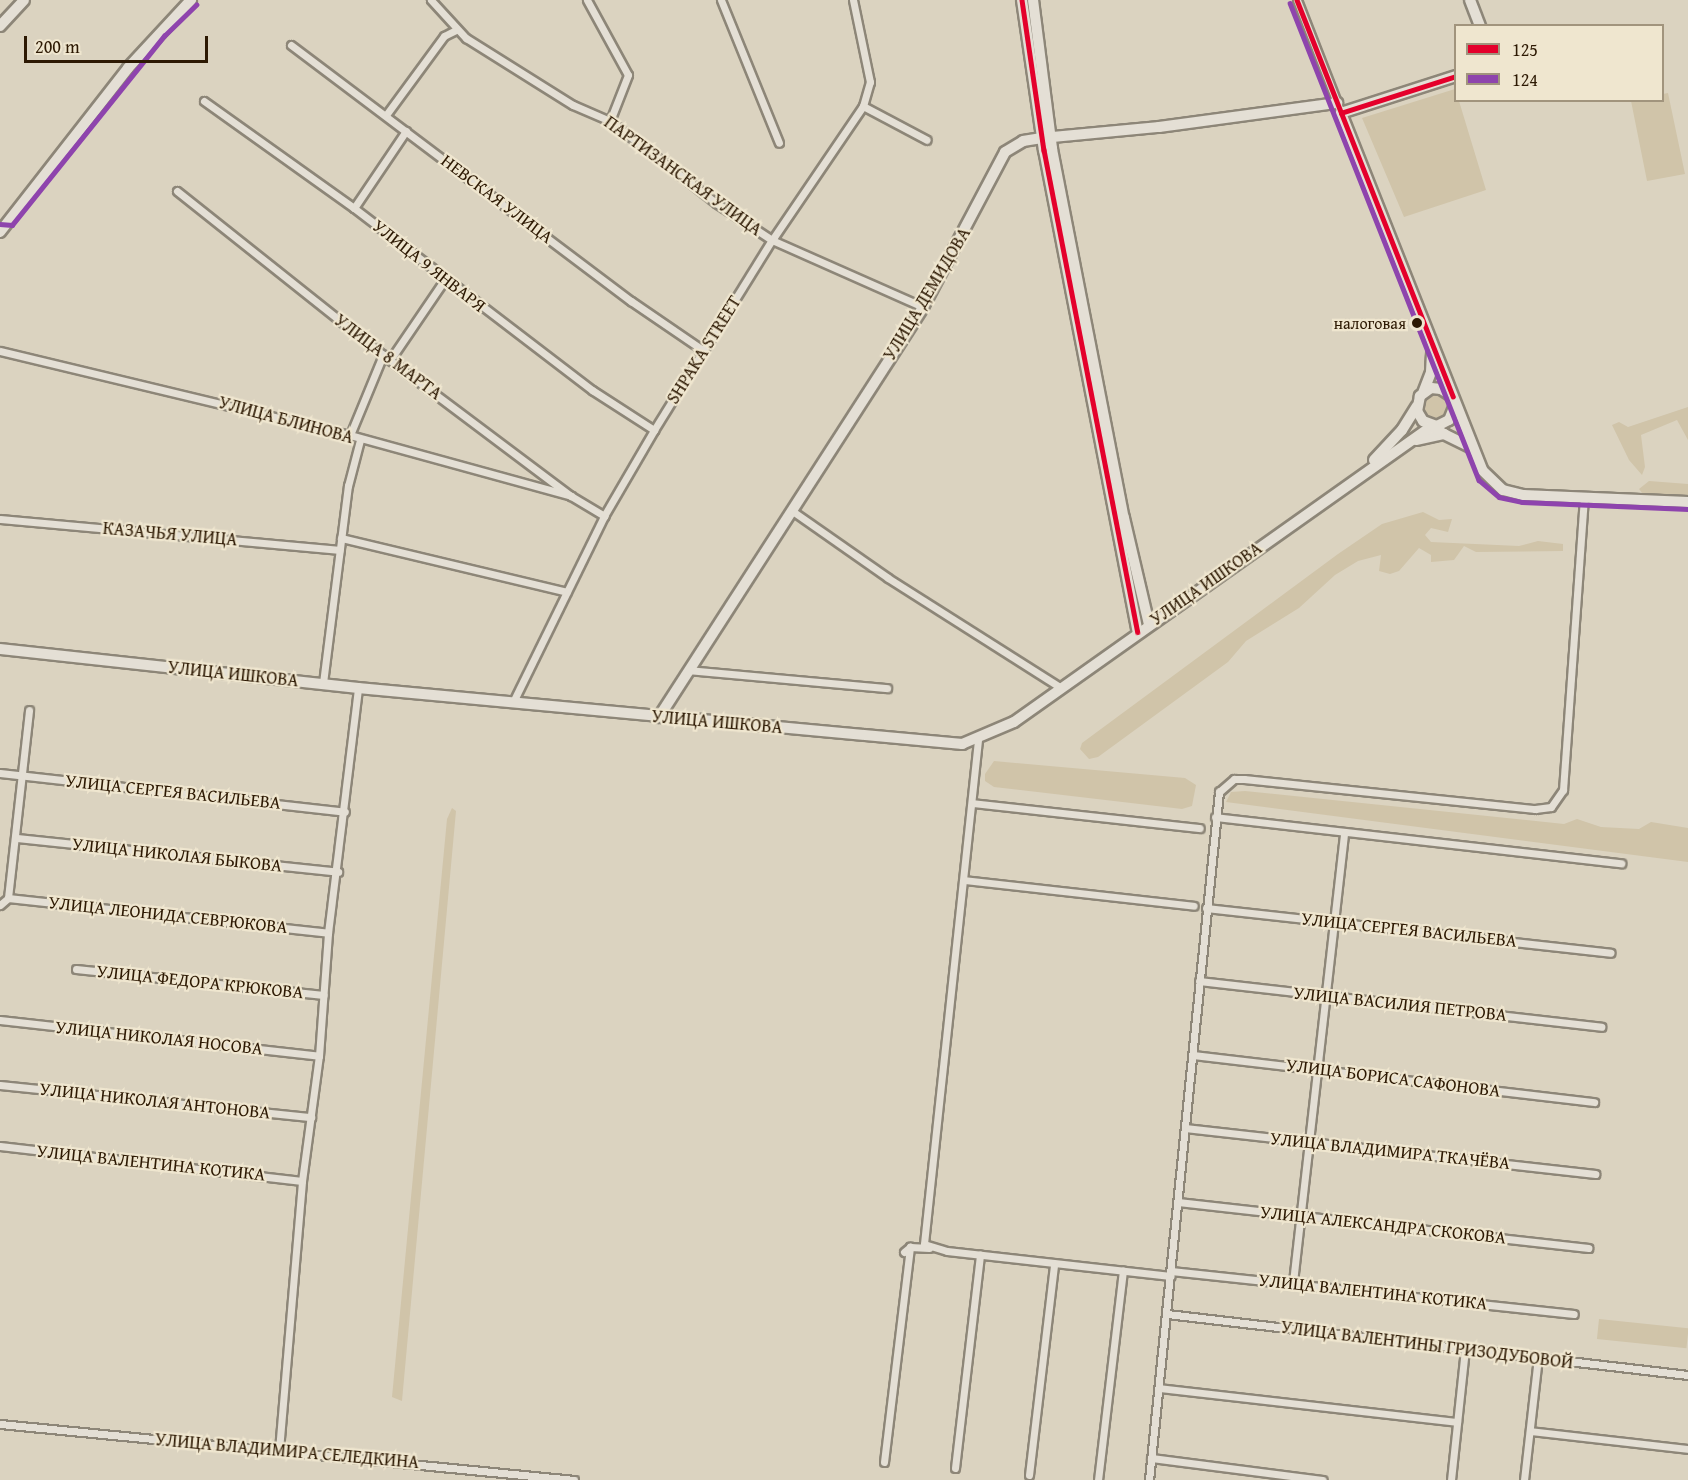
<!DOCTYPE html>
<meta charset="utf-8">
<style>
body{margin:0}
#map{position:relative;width:1688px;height:1480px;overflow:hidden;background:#dbd3c0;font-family:"Gentium Book Plus",serif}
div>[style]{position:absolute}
.green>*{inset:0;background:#d0c4a9;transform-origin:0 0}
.round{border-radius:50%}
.roads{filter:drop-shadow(2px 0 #8d8678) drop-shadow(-2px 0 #8d8678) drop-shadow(0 2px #8d8678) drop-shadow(0 -2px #8d8678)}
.street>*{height:7px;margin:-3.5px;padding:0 3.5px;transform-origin:3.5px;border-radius:3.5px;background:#e4dfd5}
.secondary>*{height:10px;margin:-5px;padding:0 5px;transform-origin:5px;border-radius:5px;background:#e4dfd5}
.bus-1>*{height:4.5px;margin:-2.25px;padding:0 2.25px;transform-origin:2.25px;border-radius:2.25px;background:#e4002b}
.bus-2>*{height:4.5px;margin:-2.25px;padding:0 2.25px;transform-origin:2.25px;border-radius:2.25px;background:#8e44ad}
.dots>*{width:16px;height:16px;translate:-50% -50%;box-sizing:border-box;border:3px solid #efe6cf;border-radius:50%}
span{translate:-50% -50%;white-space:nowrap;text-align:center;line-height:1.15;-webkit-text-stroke:4.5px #efe6cf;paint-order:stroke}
.bus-label{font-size:16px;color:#2d1903}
.right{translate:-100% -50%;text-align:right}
.street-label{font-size:18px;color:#2d1903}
.legend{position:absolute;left:1454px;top:24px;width:210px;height:78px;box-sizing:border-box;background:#efe6cf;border:2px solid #a1947d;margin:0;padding:8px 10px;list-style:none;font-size:18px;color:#2d1903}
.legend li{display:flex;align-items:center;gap:12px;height:30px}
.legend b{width:30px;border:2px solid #a1947d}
.scale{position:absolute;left:24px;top:36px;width:184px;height:27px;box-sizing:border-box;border:3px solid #2d1903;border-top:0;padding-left:8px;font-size:18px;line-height:21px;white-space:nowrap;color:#2d1903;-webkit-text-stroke:4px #efe6cf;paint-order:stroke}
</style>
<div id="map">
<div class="green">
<div style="clip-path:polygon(1455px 89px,1456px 100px,1459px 101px,1486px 190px,1404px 217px,1362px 118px)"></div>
<div style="clip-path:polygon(1668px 93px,1685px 174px,1647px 181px,1631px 101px,1662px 100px,1663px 94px)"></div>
<div class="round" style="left:1423px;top:394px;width:26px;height:26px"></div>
<div style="clip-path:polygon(1688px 407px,1688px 440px,1677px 420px,1641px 435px,1645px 467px,1642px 475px,1629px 460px,1612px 425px,1619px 422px,1628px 427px)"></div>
<div style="clip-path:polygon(1649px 481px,1688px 484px,1688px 496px,1643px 494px,1639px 489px)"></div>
<div style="clip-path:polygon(1423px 512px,1439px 520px,1452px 519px,1448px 532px,1431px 528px,1425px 535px,1431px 542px,1519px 546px,1538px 541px,1563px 544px,1563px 551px,1476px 552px,1464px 546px,1454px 560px,1431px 562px,1431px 555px,1419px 548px,1399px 571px,1390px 574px,1379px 571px,1381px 555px,1358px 561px,1335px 575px,1299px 608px,1246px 641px,1228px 662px,1098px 757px,1089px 759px,1080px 749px,1082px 743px,1338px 554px,1382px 524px)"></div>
<div style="clip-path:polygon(994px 761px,1185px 778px,1196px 785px,1192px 806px,1182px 809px,994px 787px,985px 781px,985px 774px)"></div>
<div style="clip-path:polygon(1245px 791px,1564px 824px,1577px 819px,1601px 827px,1639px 829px,1651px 822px,1688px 828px,1688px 862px,1226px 802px,1231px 792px)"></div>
<div style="clip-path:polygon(452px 808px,456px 811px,402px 1401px,392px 1397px,447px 819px)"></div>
<div style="left:1599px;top:1319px;width:90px;height:20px;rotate:6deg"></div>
</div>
<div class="roads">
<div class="street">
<div style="left:431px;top:0;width:52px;rotate:47.4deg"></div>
<div style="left:466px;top:38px;width:126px;rotate:32.1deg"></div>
<div style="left:573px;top:105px;width:40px;rotate:23.4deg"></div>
<div style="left:610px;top:121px;width:134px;rotate:37.7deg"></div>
<div style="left:716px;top:203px;width:67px;rotate:33.5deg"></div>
<div style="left:772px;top:240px;width:165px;rotate:23.9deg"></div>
<div style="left:587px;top:0;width:85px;rotate:61.3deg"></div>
<div style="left:628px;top:75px;width:49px;rotate:111.4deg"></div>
<div style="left:721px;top:0;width:154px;rotate:67.9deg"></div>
<div style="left:1297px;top:0;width:121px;rotate:68.7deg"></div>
<div style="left:291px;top:45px;width:426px;rotate:37deg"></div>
<div style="left:631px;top:301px;width:88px;rotate:34.4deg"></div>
<div style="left:204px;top:101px;width:184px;rotate:35.5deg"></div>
<div style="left:354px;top:208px;width:300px;rotate:37.4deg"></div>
<div style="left:592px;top:390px;width:74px;rotate:32.8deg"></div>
<div style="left:863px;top:106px;width:72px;rotate:28deg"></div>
<div style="left:386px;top:115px;width:98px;rotate:-53.7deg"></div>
<div style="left:444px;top:36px;width:13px;rotate:-27deg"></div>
<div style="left:177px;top:191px;width:263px;rotate:38.5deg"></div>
<div style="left:383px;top:355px;width:235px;rotate:36.9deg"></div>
<div style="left:571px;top:496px;width:39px;rotate:31deg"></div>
<div style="left:354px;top:208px;width:93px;rotate:-56deg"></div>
<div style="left:0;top:351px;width:360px;rotate:13.5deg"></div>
<div style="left:350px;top:435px;width:229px;rotate:15.4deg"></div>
<div style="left:390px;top:360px;width:98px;rotate:-55.8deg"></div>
<div style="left:350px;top:435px;width:87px;rotate:-67.6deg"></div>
<div style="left:791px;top:510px;width:118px;rotate:35deg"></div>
<div style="left:888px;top:578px;width:205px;rotate:32.4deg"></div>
<div style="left:0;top:519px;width:341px;rotate:5.2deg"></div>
<div style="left:341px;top:538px;width:232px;rotate:13.4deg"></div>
<div style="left:688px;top:670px;width:200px;rotate:5.2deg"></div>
<div style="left:323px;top:683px;width:199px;rotate:-82.8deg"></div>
<div style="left:348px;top:486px;width:48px;rotate:-75.4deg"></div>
<div style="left:513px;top:702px;width:207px;rotate:-63.9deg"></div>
<div style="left:604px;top:516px;width:99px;rotate:-59.8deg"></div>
<div style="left:654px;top:430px;width:224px;rotate:-58.2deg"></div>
<div style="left:772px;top:240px;width:162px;rotate:-55.8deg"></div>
<div style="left:863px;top:106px;width:25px;rotate:-74deg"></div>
<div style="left:870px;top:82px;width:84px;rotate:-101.7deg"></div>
<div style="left:978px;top:740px;width:507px;rotate:96.12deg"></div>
<div style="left:924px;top:1244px;width:24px;rotate:17deg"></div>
<div style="left:947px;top:1251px;width:225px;rotate:6.4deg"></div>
<div style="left:0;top:773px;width:347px;rotate:6.4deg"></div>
<div style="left:972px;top:803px;width:229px;rotate:6.3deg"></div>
<div style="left:1215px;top:817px;width:409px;rotate:6.5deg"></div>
<div style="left:17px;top:838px;width:323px;rotate:6deg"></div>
<div style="left:964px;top:880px;width:231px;rotate:6.4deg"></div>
<div style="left:8px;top:898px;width:322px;rotate:6.2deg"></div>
<div style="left:0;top:905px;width:11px;rotate:-41deg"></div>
<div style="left:8px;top:898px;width:189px;rotate:-83.6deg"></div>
<div style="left:1206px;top:908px;width:407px;rotate:6.3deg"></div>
<div style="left:76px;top:969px;width:249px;rotate:6deg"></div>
<div style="left:1199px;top:981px;width:405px;rotate:6.5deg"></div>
<div style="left:0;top:1020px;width:321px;rotate:6.4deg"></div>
<div style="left:1193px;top:1055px;width:404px;rotate:6.7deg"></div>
<div style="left:0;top:1085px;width:313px;rotate:5.9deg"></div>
<div style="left:1185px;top:1128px;width:413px;rotate:6.4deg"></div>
<div style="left:0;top:1146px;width:304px;rotate:6.6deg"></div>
<div style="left:1178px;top:1202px;width:413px;rotate:6.4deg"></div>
<div style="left:904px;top:1252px;width:8px;rotate:-40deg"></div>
<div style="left:910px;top:1247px;width:19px;rotate:3deg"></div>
<div style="left:1171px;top:1271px;width:405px;rotate:6.1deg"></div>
<div style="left:1293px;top:1282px;width:452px;rotate:-83.5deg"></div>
<div style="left:1167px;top:1314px;width:525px;rotate:6.68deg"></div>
<div style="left:1159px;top:1388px;width:300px;rotate:6.5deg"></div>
<div style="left:0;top:1424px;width:577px;rotate:5.57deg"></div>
<div style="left:1530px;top:1431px;width:159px;rotate:6.5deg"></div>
<div style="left:279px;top:1450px;width:270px;rotate:-85.1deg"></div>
<div style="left:302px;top:1181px;width:126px;rotate:-82.3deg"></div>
<div style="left:319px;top:1056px;width:123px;rotate:-85.8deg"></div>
<div style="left:328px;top:933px;width:247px;rotate:-83deg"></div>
<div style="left:1151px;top:1458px;width:173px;rotate:7.3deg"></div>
<div style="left:884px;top:1462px;width:217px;rotate:-83.1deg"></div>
<div style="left:955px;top:1468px;width:215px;rotate:-83.3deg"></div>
<div style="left:1029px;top:1475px;width:212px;rotate:-83.2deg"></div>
<div style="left:1098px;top:1480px;width:211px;rotate:-83.2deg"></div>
<div style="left:1149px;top:1480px;width:692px;rotate:-84.19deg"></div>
<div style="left:1219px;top:792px;width:20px;rotate:-41deg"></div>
<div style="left:1234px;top:779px;width:10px"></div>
<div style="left:1244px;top:779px;width:293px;rotate:5.9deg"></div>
<div style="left:1535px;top:809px;width:16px;rotate:-7deg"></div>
<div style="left:1551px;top:807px;width:21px;rotate:-55deg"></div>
<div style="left:1563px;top:790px;width:293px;rotate:-85.9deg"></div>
<div style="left:1451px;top:1480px;width:132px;rotate:-83.9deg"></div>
<div style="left:1524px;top:1480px;width:124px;rotate:-83.5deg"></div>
</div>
<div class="secondary">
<div style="left:1022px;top:0;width:152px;rotate:81.7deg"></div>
<div style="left:1044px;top:150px;width:491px;rotate:79deg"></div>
<div style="left:1033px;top:0;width:150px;rotate:82.7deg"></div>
<div style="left:1052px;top:149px;width:376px;rotate:79deg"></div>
<div style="left:1124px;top:518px;width:110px;rotate:76.8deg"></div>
<div style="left:1470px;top:0;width:28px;rotate:69deg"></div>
<div style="left:0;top:26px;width:35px;rotate:-47deg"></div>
<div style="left:1456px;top:76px;width:121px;rotate:162.2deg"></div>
<div style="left:1341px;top:113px;width:384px;rotate:68.4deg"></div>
<div style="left:1482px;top:470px;width:29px;rotate:44deg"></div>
<div style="left:1503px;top:490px;width:21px;rotate:14deg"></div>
<div style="left:1523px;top:495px;width:165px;rotate:2.4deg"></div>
<div style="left:0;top:232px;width:208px;rotate:-52deg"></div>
<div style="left:128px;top:68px;width:93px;rotate:-47.2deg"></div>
<div style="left:1423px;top:393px;width:22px;rotate:-69deg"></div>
<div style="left:1431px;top:372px;width:21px;rotate:-87deg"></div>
<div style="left:1452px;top:396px;width:13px;rotate:-148deg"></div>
<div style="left:1441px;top:389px;width:10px;rotate:-174deg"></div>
<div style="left:1431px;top:388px;width:14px;rotate:144deg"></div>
<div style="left:1420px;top:396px;width:15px;rotate:101deg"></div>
<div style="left:1417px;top:411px;width:12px;rotate:59deg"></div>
<div style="left:1423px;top:421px;width:15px;rotate:20deg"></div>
<div style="left:1437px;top:426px;width:13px;rotate:-27deg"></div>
<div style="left:1449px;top:420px;width:16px;rotate:-68deg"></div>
<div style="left:1416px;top:440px;width:29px;rotate:-12deg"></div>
<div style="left:1444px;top:434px;width:30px;rotate:26deg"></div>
<div style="left:1374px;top:460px;width:41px;rotate:-47deg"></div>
<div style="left:1402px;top:430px;width:28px;rotate:-58deg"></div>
<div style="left:0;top:649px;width:360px;rotate:6.2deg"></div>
<div style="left:358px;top:688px;width:607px;rotate:5.3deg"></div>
<div style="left:962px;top:744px;width:56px;rotate:-22.9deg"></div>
<div style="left:1014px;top:722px;width:512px;rotate:-35.3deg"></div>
<div style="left:1432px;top:426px;width:14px;rotate:34deg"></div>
<div style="left:659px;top:717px;width:488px;rotate:-57.2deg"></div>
<div style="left:923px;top:307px;width:175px;rotate:-62.1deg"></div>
<div style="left:1005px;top:152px;width:21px;rotate:-31deg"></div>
<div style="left:1023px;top:141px;width:19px;rotate:-9deg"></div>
<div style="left:1042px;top:138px;width:118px;rotate:-5.4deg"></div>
<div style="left:1159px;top:127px;width:180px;rotate:-7.7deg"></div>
</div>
</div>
<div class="bus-1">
<div style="left:1022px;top:0;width:152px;rotate:81.7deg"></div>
<div style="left:1044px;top:150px;width:491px;rotate:79deg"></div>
<div style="left:1297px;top:0;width:426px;rotate:68.5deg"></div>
<div style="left:1341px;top:113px;width:121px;rotate:-17.8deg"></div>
</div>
<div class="bus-2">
<div style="left:1290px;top:3px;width:513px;rotate:68.39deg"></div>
<div style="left:1479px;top:480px;width:26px;rotate:40deg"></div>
<div style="left:1499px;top:497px;width:24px;rotate:12deg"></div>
<div style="left:1522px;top:502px;width:166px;rotate:2.4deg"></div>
<div style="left:0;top:224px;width:12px;rotate:5deg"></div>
<div style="left:12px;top:225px;width:243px;rotate:-51.2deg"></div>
<div style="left:164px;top:36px;width:45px;rotate:-44.1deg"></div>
</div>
<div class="dots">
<div style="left:1417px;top:323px;background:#2d1903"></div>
</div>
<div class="bus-label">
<span class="right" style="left:1406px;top:323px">налоговая</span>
</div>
<div class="street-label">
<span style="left:683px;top:176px;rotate:36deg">ПАРТИЗАНСКАЯ УЛИЦА</span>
<span style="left:497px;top:199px;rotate:37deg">НЕВСКАЯ УЛИЦА</span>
<span style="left:429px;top:266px;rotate:38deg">УЛИЦА 9 ЯНВАРЯ</span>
<span style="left:927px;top:294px;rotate:-59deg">УЛИЦА ДЕМИДОВА</span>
<span style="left:704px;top:350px;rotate:-58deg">SHPAKA STREET</span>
<span style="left:388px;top:357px;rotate:37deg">УЛИЦА 8 МАРТА</span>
<span style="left:286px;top:420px;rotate:15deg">УЛИЦА БЛИНОВА</span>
<span style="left:170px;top:534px;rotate:5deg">КАЗАЧЬЯ УЛИЦА</span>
<span style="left:1206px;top:584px;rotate:-35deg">УЛИЦА ИШКОВА</span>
<span style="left:233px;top:674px;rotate:6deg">УЛИЦА ИШКОВА</span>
<span style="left:717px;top:722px;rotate:5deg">УЛИЦА ИШКОВА</span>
<span style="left:173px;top:792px;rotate:6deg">УЛИЦА СЕРГЕЯ ВАСИЛЬЕВА</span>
<span style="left:177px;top:855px;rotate:6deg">УЛИЦА НИКОЛАЯ БЫКОВА</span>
<span style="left:168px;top:915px;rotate:6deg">УЛИЦА ЛЕОНИДА СЕВРЮКОВА</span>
<span style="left:1409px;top:930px;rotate:6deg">УЛИЦА СЕРГЕЯ ВАСИЛЬЕВА</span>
<span style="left:200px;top:982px;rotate:6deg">УЛИЦА ФЕДОРА КРЮКОВА</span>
<span style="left:1400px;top:1004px;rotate:6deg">УЛИЦА ВАСИЛИЯ ПЕТРОВА</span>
<span style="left:159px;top:1038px;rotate:6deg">УЛИЦА НИКОЛАЯ НОСОВА</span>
<span style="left:1393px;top:1078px;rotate:7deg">УЛИЦА БОРИСА САФОНОВА</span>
<span style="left:155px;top:1101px;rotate:6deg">УЛИЦА НИКОЛАЯ АНТОНОВА</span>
<span style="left:1390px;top:1151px;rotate:6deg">УЛИЦА ВЛАДИМИРА ТКАЧЁВА</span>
<span style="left:151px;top:1163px;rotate:6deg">УЛИЦА ВАЛЕНТИНА КОТИКА</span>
<span style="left:1383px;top:1225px;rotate:6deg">УЛИЦА АЛЕКСАНДРА СКОКОВА</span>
<span style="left:1373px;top:1292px;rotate:6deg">УЛИЦА ВАЛЕНТИНА КОТИКА</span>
<span style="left:1427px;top:1345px;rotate:7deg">УЛИЦА ВАЛЕНТИНЫ ГРИЗОДУБОВОЙ</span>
<span style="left:287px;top:1451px;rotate:5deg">УЛИЦА ВЛАДИМИРА СЕЛЕДКИНА</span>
</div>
<ul class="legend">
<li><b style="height:8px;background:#e4002b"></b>125</li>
<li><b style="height:8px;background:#8e44ad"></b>124</li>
</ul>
<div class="scale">200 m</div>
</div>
